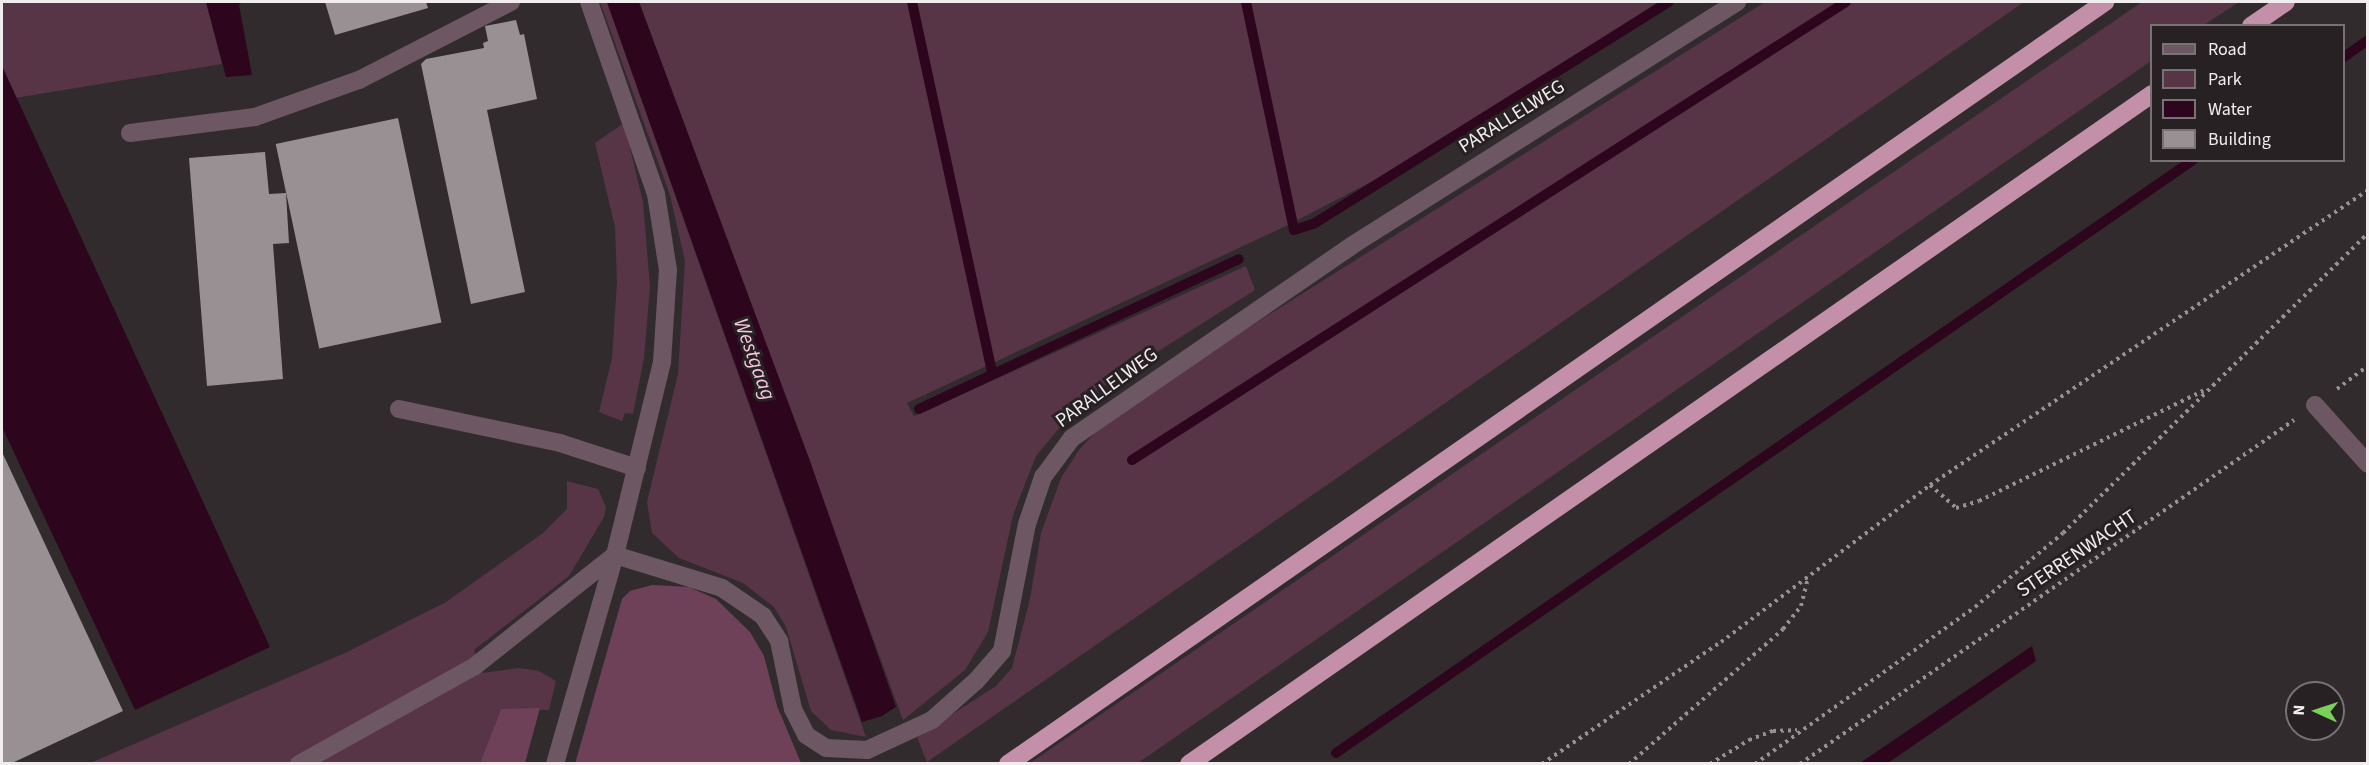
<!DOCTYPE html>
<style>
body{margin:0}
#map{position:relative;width:2369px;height:765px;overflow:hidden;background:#322b2e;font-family:"Source Sans 3",sans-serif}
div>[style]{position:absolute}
.green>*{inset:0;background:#573446}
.forest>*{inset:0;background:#6f4159}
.water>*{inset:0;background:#2d061d}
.stream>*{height:10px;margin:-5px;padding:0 5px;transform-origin:5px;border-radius:5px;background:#2d061d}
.building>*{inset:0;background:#999094;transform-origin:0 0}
.path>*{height:4px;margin-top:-2px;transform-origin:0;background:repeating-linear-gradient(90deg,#979193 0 3px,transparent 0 7.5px)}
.minor>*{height:18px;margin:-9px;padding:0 9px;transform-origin:9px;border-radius:9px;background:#6d5762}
.highway>*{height:18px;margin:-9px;padding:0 9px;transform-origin:9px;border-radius:9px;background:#c490a9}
span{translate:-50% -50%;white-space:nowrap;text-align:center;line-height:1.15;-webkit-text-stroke:6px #282124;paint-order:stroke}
.street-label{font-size:20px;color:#f1ecee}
.water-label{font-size:21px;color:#f6c7de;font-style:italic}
.frame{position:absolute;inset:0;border:3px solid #f1ecee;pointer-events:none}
.legend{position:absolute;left:2150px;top:24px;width:195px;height:138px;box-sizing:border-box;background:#282124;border:2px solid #787275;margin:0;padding:8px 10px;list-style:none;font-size:18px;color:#f1ecee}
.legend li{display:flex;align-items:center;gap:12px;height:30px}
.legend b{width:30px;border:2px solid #787275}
.north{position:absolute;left:2285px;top:681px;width:60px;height:60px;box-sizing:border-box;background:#282124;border:2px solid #787275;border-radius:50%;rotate:273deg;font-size:16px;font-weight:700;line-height:24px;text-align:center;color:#f1ecee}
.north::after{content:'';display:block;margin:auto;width:21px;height:27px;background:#79d157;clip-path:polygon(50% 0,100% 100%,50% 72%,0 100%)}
</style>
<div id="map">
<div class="green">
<div style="clip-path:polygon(2px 2px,206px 2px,222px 64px,15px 98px,2px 68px)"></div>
<div style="clip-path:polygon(600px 2px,607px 2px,866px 737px,831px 730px,811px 711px,786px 627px,774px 607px,743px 583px,679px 558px,652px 533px,647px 502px,678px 374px,685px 261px,670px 195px)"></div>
<div style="clip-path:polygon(639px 2px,1658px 2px,1415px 159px,1286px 226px,907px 403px,914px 416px,1246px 266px,1255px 290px,1097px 390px,1065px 421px,1036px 456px,1013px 515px,988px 632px,965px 670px,903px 720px)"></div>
<div style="clip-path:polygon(1765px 2px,2024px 2px,927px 762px,917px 737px,996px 686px,1012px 668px,1030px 599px,1041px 533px,1061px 478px,1079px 450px,1103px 424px,1159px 384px)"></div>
<div style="clip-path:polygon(2142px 2px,2239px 2px,2204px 25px,2152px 26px,2151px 61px,1138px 763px,1030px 763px)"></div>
<div style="clip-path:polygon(624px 123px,643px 202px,650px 287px,644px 358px,633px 414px,625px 413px,622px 421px,599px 412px,612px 358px,617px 282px,615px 227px,595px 143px)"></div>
<div style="clip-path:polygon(567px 481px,598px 489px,606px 507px,604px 517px,569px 576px,474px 650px,482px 673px,520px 668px,539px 671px,556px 681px,549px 710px,501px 709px,480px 763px,88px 764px,347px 652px,446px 602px,543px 533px,567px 509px)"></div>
</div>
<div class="forest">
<div style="clip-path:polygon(652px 585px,689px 587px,716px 599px,750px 632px,764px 656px,777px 706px,801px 763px,575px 764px,622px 599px,630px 591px)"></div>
<div style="clip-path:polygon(540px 708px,525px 763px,480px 763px,501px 709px)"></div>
</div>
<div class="water">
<div style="clip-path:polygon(206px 2px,242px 2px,239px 5px,252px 75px,226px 77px)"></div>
<div style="clip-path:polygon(607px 2px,639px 2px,810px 461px,896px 707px,882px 716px,862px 722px)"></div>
<div style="clip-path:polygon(2px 66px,270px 647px,135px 710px,2px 427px)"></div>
<div style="clip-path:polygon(2032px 646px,2036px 661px,1888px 763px,1860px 763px)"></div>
</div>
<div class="stream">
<div style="left:912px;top:2px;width:380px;rotate:77.8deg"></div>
<div style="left:1246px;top:2px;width:233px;rotate:78.1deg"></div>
<div style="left:1294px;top:230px;width:22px;rotate:-18deg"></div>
<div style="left:1315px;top:223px;width:417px;rotate:-32deg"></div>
<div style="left:2344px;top:57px;width:29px;rotate:-35deg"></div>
<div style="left:919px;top:409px;width:353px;rotate:-25.1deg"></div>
<div style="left:1132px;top:460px;width:848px;rotate:-32.68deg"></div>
<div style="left:1336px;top:753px;width:1042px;rotate:-34.68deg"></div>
</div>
<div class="building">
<div style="clip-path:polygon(325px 2px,426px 2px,428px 8px,335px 35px)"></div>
<div style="clip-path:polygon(516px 20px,520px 35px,524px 34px,537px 99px,487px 110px,525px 292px,471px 304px,421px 64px,426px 59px,484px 48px,483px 43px,488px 41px,485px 26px)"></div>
<div style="left:398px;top:118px;width:209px;height:125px;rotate:78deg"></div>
<div style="clip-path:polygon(265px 152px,269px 194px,286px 193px,289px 243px,273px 244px,283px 379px,207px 386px,189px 158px)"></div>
<div style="clip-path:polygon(2px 452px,123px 711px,10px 764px,2px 764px)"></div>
</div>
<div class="path">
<div style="left:2337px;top:389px;width:39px;rotate:-37deg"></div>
<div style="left:1930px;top:485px;width:35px;rotate:41deg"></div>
<div style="left:1956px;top:508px;width:24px;rotate:-17deg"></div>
<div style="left:1979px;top:501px;width:250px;rotate:-26.2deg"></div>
<div style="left:1542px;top:764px;width:217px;rotate:-34.3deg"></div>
<div style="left:1721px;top:642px;width:261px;rotate:-36.9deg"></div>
<div style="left:1930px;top:485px;width:528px;rotate:-33.96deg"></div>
<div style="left:1629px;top:764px;width:205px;rotate:-41.2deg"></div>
<div style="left:1783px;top:629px;width:29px;rotate:-52deg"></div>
<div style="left:1801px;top:606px;width:30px;rotate:-76deg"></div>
<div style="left:1710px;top:764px;width:46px;rotate:-31.6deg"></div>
<div style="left:1749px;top:740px;width:26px;rotate:-21deg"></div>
<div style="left:1773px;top:731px;width:24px;rotate:-2deg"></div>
<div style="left:1755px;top:764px;width:270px;rotate:-35.5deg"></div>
<div style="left:1975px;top:607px;width:115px;rotate:-40.1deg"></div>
<div style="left:2063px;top:533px;width:428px;rotate:-44.5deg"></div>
<div style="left:1800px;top:764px;width:602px;rotate:-34.85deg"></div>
</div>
<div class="minor">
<div style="left:130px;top:133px;width:126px;rotate:-7.3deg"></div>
<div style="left:255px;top:117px;width:110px;rotate:-19.6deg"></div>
<div style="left:359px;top:80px;width:171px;rotate:-27.2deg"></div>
<div style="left:2315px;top:405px;width:79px;rotate:48.1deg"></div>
<div style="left:399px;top:409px;width:165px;rotate:11.9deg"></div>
<div style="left:560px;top:443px;width:81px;rotate:18deg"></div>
<div style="left:615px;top:555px;width:112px;rotate:17.1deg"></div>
<div style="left:722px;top:588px;width:50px;rotate:34.3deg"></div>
<div style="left:763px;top:616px;width:30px;rotate:57deg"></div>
<div style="left:779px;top:641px;width:69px;rotate:78.4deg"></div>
<div style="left:793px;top:709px;width:29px;rotate:63deg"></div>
<div style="left:806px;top:735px;width:24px;rotate:33deg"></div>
<div style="left:826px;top:748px;width:41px;rotate:2.8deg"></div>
<div style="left:867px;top:750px;width:72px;rotate:-24.8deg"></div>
<div style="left:932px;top:720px;width:59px;rotate:-41.6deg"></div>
<div style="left:976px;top:681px;width:40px;rotate:-49deg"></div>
<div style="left:1002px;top:651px;width:129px;rotate:-78.9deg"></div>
<div style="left:1027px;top:524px;width:50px;rotate:-71.2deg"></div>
<div style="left:1043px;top:477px;width:49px;rotate:-53.4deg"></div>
<div style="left:1072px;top:438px;width:339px;rotate:-34.5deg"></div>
<div style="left:1351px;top:246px;width:457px;rotate:-32.3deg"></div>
<div style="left:299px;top:764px;width:201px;rotate:-29.1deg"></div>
<div style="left:475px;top:666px;width:179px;rotate:-38.4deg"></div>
<div style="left:555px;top:764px;width:217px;rotate:-74deg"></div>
<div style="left:615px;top:555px;width:199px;rotate:-76.3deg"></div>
<div style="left:662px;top:362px;width:92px;rotate:-86.3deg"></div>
<div style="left:668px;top:270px;width:77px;rotate:-99deg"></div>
<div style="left:656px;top:194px;width:203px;rotate:-109.2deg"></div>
</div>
<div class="highway">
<div style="left:2251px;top:26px;width:42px;rotate:-34.4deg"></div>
<div style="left:1008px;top:764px;width:1336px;rotate:-34.78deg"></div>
<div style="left:1189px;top:764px;width:1173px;rotate:-34.83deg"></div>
</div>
<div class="street-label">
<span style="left:1512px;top:117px;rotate:-32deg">PARALLELWEG</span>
<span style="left:1107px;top:388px;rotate:-36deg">PARALLELWEG</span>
<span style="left:2077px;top:554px;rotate:-34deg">STERRENWACHT</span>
</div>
<div class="water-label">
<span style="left:755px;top:359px;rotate:70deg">Westgaag</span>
</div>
<div class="frame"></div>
<ul class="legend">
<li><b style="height:8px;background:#6d5762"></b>Road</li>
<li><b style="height:16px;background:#573446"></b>Park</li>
<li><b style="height:16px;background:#2d061d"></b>Water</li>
<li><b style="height:16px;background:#999094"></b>Building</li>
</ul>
<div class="north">N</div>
</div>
